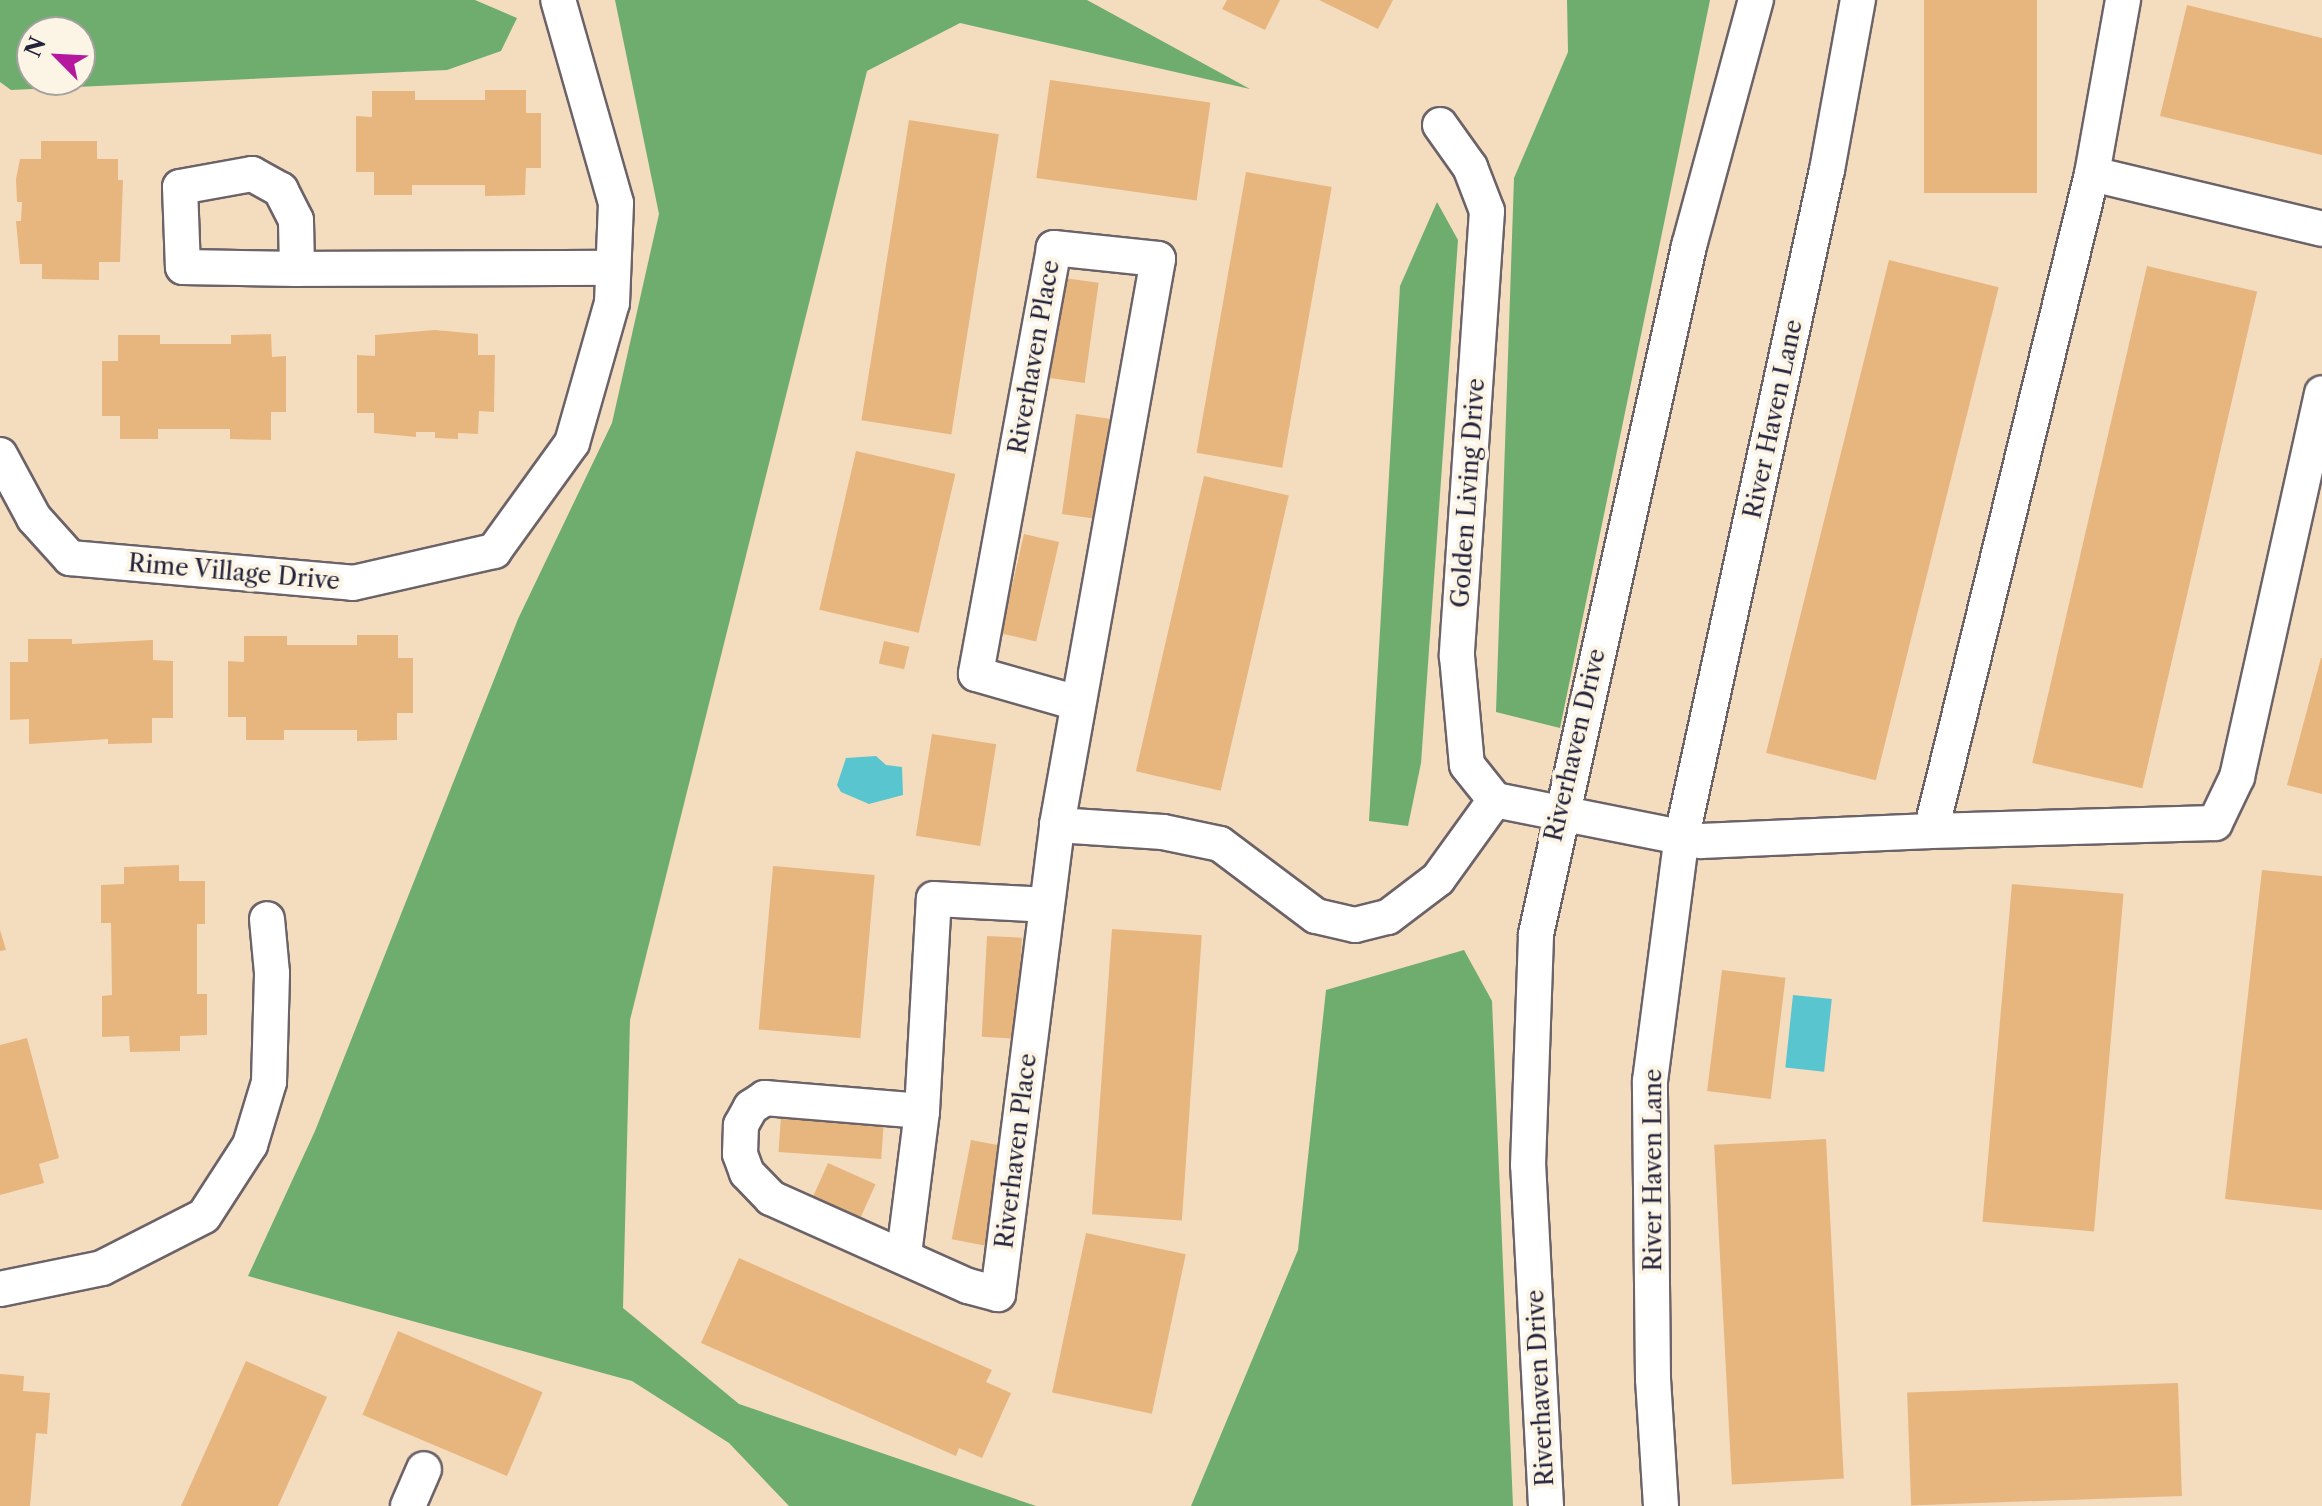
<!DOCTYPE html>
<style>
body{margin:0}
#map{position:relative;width:2322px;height:1506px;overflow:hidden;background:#f4dcbf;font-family:"Libre Caslon Text",serif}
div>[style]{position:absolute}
.forest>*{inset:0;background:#6ead6e}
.water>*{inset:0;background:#58c5cf;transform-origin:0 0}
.building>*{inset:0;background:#e7b67e;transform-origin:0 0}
.roads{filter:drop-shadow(2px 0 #6c6369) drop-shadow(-2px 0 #6c6369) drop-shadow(0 2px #6c6369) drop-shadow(0 -2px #6c6369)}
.street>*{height:34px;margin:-17px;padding:0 17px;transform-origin:17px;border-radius:17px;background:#fff}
span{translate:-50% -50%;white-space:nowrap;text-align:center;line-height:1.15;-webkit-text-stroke:8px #fcf5e5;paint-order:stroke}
.street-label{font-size:24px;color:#22223b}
.north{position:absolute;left:16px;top:16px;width:80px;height:80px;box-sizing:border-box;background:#fcf5e5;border:2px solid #a5a1a1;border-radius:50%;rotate:294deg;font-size:22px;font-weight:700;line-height:32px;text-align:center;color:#22223b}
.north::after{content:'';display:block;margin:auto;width:28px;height:36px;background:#b5179e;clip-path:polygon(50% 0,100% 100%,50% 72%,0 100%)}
</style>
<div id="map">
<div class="forest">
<div style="clip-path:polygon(evenodd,0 0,475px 0,517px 18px,501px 51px,447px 70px,11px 90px,0 82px,0 0,32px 32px,80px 32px,80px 80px,32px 80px,32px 32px)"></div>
<div style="clip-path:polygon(615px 0,1087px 0,1250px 89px,960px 23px,867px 71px,630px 1020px,623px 1308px,739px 1404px,1036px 1506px,789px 1506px,729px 1443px,632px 1381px,248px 1276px,315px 1131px,518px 619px,612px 423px,659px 214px)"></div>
<div style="clip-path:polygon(1567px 0,1710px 0,1560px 728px,1496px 712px,1514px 178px,1568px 52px)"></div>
<div style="clip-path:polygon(1437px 202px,1458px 240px,1421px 763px,1408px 826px,1369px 821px,1400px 286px)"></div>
<div style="clip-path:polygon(1464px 950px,1492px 1001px,1513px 1506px,1191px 1506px,1298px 1250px,1326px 990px)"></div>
</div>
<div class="water">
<div style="clip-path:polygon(876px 756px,886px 765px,902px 767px,903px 795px,869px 804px,841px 792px,837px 785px,846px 758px)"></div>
<div style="left:1793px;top:995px;width:39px;height:73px;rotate:6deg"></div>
</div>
<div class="building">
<div style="clip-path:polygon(1227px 0,1280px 0,1265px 30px,1222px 9px)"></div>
<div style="clip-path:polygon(1319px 0,1393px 0,1378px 29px)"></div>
<div style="left:1924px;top:0;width:113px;height:193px"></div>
<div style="clip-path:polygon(2187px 5px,2322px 38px,2322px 155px,2160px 116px)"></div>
<div style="left:1050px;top:80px;width:162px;height:99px;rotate:8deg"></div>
<div style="clip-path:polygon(485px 90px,526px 90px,526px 113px,541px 113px,541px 168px,526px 168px,525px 195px,485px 196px,485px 185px,412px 185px,412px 195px,374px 195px,374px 172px,356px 172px,356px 116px,372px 117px,372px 91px,415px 91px,415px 100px,485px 100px)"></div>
<div style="left:909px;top:120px;width:91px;height:304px;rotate:9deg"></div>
<div style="clip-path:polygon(41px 141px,97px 141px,97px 159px,118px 159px,118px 180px,123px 180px,120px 262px,99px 262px,99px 280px,42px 279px,42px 264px,20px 264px,16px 221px,21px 221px,22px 202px,17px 202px,16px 179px,20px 159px,41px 159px)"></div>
<div style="left:1246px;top:172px;width:87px;height:285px;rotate:10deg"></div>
<div style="left:1889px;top:260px;width:113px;height:508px;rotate:14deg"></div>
<div style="left:2147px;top:266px;width:113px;height:510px;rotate:13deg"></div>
<div style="left:1064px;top:278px;width:35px;height:101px;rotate:8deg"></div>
<div style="clip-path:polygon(435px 330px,478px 334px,478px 355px,495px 355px,494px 412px,479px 411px,478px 434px,458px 433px,458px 439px,435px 438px,435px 432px,416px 432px,416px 437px,374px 433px,374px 413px,357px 413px,357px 355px,375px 356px,375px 335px)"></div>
<div style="clip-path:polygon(271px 334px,272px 357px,286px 356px,286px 412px,271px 412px,271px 440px,230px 439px,230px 429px,158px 429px,158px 439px,120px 439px,120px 416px,102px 416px,102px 361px,118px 361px,118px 335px,160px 335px,160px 344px,231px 344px,231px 335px)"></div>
<div style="left:1076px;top:414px;width:37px;height:101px;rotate:8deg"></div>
<div style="left:856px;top:451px;width:102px;height:163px;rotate:13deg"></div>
<div style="left:1204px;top:476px;width:87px;height:303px;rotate:13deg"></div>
<div style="left:1024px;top:534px;width:36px;height:102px;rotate:13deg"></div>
<div style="clip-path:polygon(357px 635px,398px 635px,398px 658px,413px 658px,413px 713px,397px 713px,397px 740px,357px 741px,357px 730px,284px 730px,284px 740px,246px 740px,246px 717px,228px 717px,228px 661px,244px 662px,244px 636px,287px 636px,287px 645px,357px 645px)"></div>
<div style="clip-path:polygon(28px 639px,72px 639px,72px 644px,153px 640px,153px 660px,173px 661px,173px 718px,152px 718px,152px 743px,108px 744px,108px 739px,29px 744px,29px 719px,10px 720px,10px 662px,28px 662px)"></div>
<div style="left:884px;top:641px;width:26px;height:23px;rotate:13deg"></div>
<div style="clip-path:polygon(2321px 658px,2322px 658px,2322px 794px,2287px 785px)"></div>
<div style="left:932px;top:734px;width:65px;height:103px;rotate:9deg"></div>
<div style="clip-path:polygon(179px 865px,179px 881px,205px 881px,205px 924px,197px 924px,197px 994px,207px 994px,207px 1035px,180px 1036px,180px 1051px,130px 1052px,129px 1036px,102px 1037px,102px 996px,112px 995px,111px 923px,101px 923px,101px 885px,124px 884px,124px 867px)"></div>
<div style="left:773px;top:866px;width:102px;height:164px;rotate:5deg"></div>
<div style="clip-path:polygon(2262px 870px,2322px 876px,2322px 1210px,2225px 1199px)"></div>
<div style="left:2012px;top:884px;width:112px;height:339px;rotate:5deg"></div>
<div style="left:1112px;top:929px;width:90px;height:286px;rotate:4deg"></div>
<div style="clip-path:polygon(0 930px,6px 950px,0 951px)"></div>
<div style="left:987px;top:936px;width:35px;height:101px;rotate:3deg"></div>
<div style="left:1722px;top:970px;width:64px;height:122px;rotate:7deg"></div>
<div style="clip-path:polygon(27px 1038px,59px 1158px,39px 1164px,44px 1183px,0 1195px,0 1045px)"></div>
<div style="left:781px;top:1116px;width:103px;height:36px;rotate:4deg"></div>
<div style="left:1826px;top:1139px;width:340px;height:112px;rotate:87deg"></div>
<div style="left:971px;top:1140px;width:36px;height:101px;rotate:11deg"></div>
<div style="left:828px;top:1163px;width:52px;height:36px;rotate:24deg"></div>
<div style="left:1086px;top:1233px;width:102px;height:163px;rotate:12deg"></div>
<div style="clip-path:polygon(739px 1258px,992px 1370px,986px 1382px,1011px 1393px,982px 1458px,959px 1448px,956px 1456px,701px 1343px)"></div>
<div style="left:398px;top:1331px;width:157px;height:91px;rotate:23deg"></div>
<div style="clip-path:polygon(246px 1361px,327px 1397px,278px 1506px,181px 1506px)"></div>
<div style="clip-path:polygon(0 1374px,24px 1376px,23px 1391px,50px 1393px,47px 1434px,36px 1433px,30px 1506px,0 1506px)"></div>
<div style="left:2178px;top:1383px;width:113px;height:271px;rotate:88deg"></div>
</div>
<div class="roads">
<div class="street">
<div style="left:2123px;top:0;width:177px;rotate:100.1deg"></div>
<div style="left:2092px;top:174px;width:676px;rotate:103.77deg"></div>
<div style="left:1931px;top:831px;width:284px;rotate:-1.6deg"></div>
<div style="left:2215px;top:823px;width:51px;rotate:-64.4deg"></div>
<div style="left:2237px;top:777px;width:393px;rotate:-77.5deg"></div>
<div style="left:1440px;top:125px;width:52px;rotate:54.5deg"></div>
<div style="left:1470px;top:167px;width:47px;rotate:68.9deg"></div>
<div style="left:1487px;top:211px;width:446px;rotate:93.9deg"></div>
<div style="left:1457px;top:656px;width:109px;rotate:84.8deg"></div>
<div style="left:1467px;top:765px;width:45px;rotate:51.3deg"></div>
<div style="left:1495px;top:800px;width:210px;rotate:11.3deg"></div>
<div style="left:1701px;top:841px;width:230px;rotate:-2.5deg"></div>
<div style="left:2092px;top:174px;width:236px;rotate:13.4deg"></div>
<div style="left:297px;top:269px;width:49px;rotate:-91.2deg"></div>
<div style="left:296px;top:220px;width:34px;rotate:-117deg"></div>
<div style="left:281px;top:190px;width:33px;rotate:-151deg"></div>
<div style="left:252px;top:174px;width:73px;rotate:169.8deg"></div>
<div style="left:180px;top:187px;width:80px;rotate:87.9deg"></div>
<div style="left:183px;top:267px;width:114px;rotate:1deg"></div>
<div style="left:297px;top:269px;width:316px;rotate:-0.2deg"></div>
<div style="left:0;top:455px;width:72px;rotate:61.6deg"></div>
<div style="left:34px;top:518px;width:54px;rotate:48deg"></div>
<div style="left:70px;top:558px;width:284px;rotate:5deg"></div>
<div style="left:353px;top:583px;width:145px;rotate:-12.8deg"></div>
<div style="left:494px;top:551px;width:133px;rotate:-54.2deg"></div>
<div style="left:572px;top:443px;width:146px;rotate:-74.1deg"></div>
<div style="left:612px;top:303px;width:100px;rotate:-87.7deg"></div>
<div style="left:616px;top:203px;width:211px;rotate:-105.9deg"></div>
<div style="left:1057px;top:825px;width:106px;rotate:3.8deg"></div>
<div style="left:1163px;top:832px;width:58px;rotate:11.9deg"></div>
<div style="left:1220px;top:844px;width:120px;rotate:36.9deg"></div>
<div style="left:1316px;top:916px;width:40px;rotate:13deg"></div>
<div style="left:1355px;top:925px;width:34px;rotate:-14deg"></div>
<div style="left:1388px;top:917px;width:63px;rotate:-37.2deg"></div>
<div style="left:1438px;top:879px;width:97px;rotate:-54.2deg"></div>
<div style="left:922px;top:1111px;width:158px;rotate:-175.3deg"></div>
<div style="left:765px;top:1098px;width:17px;rotate:147deg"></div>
<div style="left:751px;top:1107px;width:21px;rotate:119deg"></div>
<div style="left:741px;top:1125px;width:29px;rotate:92deg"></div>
<div style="left:740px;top:1154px;width:20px;rotate:70deg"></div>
<div style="left:747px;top:1173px;width:35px;rotate:46deg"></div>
<div style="left:771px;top:1198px;width:216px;rotate:24.1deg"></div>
<div style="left:968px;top:1286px;width:31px;rotate:15deg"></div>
<div style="left:998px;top:1294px;width:473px;rotate:-82.8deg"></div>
<div style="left:1057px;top:825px;width:575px;rotate:-79.88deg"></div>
<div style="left:1158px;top:259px;width:105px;rotate:-174deg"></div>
<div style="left:1054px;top:248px;width:433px;rotate:100.4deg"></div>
<div style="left:976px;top:674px;width:106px;rotate:15.9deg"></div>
<div style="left:904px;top:1254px;width:144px;rotate:-82.8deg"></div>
<div style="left:922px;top:1111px;width:212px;rotate:-86.8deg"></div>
<div style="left:934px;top:899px;width:113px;rotate:3deg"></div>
<div style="left:0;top:1289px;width:104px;rotate:-11.6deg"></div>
<div style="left:102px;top:1268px;width:114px;rotate:-27deg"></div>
<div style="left:204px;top:1216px;width:85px;rotate:-57.1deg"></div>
<div style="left:250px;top:1145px;width:66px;rotate:-73.2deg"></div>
<div style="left:269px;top:1082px;width:109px;rotate:-88.4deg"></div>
<div style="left:272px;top:973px;width:54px;rotate:-95.3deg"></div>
<div style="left:408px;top:1506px;width:40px;rotate:-66.6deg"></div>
<div style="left:1546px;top:1506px;width:341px;rotate:-93deg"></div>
<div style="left:1528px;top:1165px;width:231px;rotate:-88deg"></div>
<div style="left:1536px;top:934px;width:705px;rotate:-77.46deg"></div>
<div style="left:1689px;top:246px;width:255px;rotate:-74.8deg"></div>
<div style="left:1661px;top:1506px;width:127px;rotate:-93.6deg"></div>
<div style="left:1653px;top:1379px;width:298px;rotate:-90.6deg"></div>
<div style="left:1650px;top:1081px;width:247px;rotate:-82.6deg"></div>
<div style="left:1682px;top:836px;width:682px;rotate:-77.72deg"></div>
<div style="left:1827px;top:170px;width:173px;rotate:-79.7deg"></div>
</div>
</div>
<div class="street-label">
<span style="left:1034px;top:357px;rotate:-80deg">Riverhaven Place</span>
<span style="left:1773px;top:419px;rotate:-78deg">River Haven Lane</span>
<span style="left:1468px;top:493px;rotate:-86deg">Golden Living Drive</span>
<span style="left:234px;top:572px;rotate:5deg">Rime Village Drive</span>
<span style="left:1575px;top:745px;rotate:-77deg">Riverhaven Drive</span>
<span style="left:1016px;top:1151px;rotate:-83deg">Riverhaven Place</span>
<span style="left:1653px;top:1170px;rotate:-90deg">River Haven Lane</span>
<span style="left:1540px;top:1388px;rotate:-93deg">Riverhaven Drive</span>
</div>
<div class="north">N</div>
</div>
